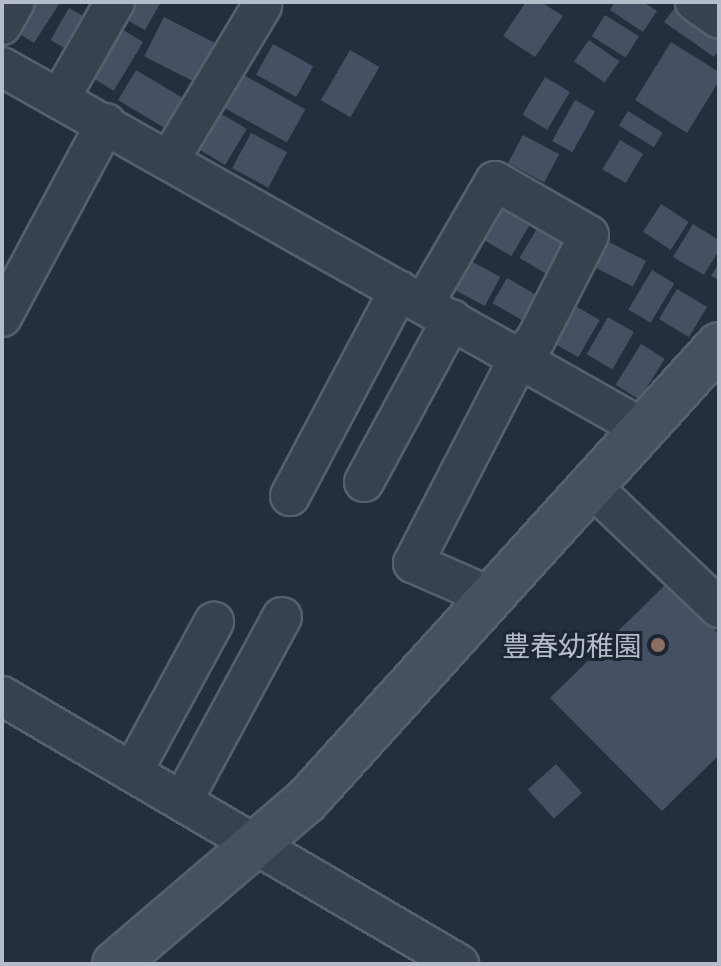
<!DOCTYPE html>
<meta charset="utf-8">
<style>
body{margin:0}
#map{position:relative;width:721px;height:966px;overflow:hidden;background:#242f3e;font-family:"Open Sans","Noto Sans JP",sans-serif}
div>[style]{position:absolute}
.building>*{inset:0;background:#455162;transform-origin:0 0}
.roads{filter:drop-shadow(2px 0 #565f6c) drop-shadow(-2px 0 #565f6c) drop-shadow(0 2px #565f6c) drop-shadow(0 -2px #565f6c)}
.street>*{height:38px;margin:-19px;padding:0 19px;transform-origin:19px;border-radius:19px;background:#38414e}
.secondary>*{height:44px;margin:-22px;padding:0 22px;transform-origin:22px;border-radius:22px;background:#465061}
.dots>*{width:22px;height:22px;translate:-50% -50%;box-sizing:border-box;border:4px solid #1d2633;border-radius:50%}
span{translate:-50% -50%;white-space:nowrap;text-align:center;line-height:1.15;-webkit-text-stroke:6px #1d2633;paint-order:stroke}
.poi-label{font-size:28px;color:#b4bcc9}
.right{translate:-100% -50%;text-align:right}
.frame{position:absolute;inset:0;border:4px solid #b4bcc9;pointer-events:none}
</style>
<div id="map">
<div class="building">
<div style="clip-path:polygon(30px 2px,59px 4px,34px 43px,12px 29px)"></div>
<div style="clip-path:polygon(135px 2px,161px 2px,145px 30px,125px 19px)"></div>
<div style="clip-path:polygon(526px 2px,541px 2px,563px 16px,535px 57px,503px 36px)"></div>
<div style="clip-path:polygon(615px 2px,643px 2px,657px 11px,643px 32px,610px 10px)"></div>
<div style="clip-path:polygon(677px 5px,719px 35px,719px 50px,714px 57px,664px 22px)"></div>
<div style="left:69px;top:8px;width:28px;height:37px;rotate:30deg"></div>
<div style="left:605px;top:15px;width:40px;height:25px;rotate:32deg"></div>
<div style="left:164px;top:17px;width:63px;height:44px;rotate:27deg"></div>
<div style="left:120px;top:28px;width:27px;height:57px;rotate:31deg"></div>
<div style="left:589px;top:40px;width:37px;height:26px;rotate:35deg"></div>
<div style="clip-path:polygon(671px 42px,719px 72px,719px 81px,687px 133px,635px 100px)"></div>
<div style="left:273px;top:44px;width:46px;height:35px;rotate:29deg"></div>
<div style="left:350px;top:50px;width:34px;height:58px;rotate:30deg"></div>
<div style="left:136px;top:70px;width:58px;height:35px;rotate:31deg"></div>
<div style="left:238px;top:72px;width:77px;height:38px;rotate:29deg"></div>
<div style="left:545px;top:77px;width:29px;height:44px;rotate:31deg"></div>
<div style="left:575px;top:100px;width:23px;height:47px;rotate:29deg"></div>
<div style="left:215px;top:110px;width:37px;height:42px;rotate:31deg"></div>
<div style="left:628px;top:111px;width:41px;height:17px;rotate:32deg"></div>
<div style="left:251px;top:133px;width:41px;height:40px;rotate:28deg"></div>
<div style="left:523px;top:135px;width:41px;height:32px;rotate:28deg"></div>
<div style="left:620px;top:140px;width:27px;height:34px;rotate:31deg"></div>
<div style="left:504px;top:201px;width:34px;height:44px;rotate:30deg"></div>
<div style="left:661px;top:204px;width:33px;height:33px;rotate:33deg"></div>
<div style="clip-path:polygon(693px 224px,719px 240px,719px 250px,704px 275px,673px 257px)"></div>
<div style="left:538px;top:227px;width:33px;height:36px;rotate:31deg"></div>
<div style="left:605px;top:240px;width:46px;height:29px;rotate:27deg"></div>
<div style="left:465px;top:258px;width:40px;height:33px;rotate:28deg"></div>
<div style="clip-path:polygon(719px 263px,719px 280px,711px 276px)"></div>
<div style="left:652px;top:270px;width:26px;height:46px;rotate:31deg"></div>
<div style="left:507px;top:278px;width:40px;height:29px;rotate:30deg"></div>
<div style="left:677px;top:289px;width:35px;height:35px;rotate:31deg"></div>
<div style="left:572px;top:304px;width:32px;height:43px;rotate:30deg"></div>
<div style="left:608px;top:317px;width:30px;height:43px;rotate:30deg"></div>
<div style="left:641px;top:344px;width:28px;height:48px;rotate:32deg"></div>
<div style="clip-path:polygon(668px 582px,719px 634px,719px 755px,662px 811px,550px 698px)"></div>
<div style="left:556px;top:764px;width:39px;height:38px;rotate:48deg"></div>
</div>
<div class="roads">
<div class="street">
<div style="left:695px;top:2px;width:29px;rotate:35deg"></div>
<div style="left:2px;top:25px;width:26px;rotate:-61deg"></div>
<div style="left:2px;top:67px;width:737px;rotate:29.42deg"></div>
<div style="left:60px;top:98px;width:111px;rotate:-60.2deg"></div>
<div style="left:170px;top:159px;width:179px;rotate:-59deg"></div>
<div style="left:424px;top:303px;width:141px;rotate:-59.8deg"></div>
<div style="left:495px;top:181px;width:108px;rotate:29.9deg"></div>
<div style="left:589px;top:235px;width:119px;rotate:117deg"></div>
<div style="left:535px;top:341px;width:23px;rotate:133deg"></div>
<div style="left:519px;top:358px;width:231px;rotate:117.3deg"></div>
<div style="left:413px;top:563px;width:85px;rotate:23.6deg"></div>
<div style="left:2px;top:317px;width:220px;rotate:-61.8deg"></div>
<div style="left:364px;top:482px;width:185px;rotate:-61.6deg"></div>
<div style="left:591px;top:486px;width:177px;rotate:43.6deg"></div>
<div style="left:290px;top:496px;width:233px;rotate:-62.1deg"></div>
<div style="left:2px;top:696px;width:530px;rotate:30.39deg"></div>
<div style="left:133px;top:771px;width:170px;rotate:-61.5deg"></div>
<div style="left:183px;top:800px;width:208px;rotate:-61.6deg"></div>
</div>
<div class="secondary">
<div style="left:115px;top:964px;width:251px;rotate:-40.5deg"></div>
<div style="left:306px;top:801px;width:615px;rotate:-47.83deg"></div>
</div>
</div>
<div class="dots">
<div style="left:658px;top:645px;background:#8d6e63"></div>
</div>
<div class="poi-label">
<span class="right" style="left:642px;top:645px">豊春幼稚園</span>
</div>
<div class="frame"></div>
</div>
